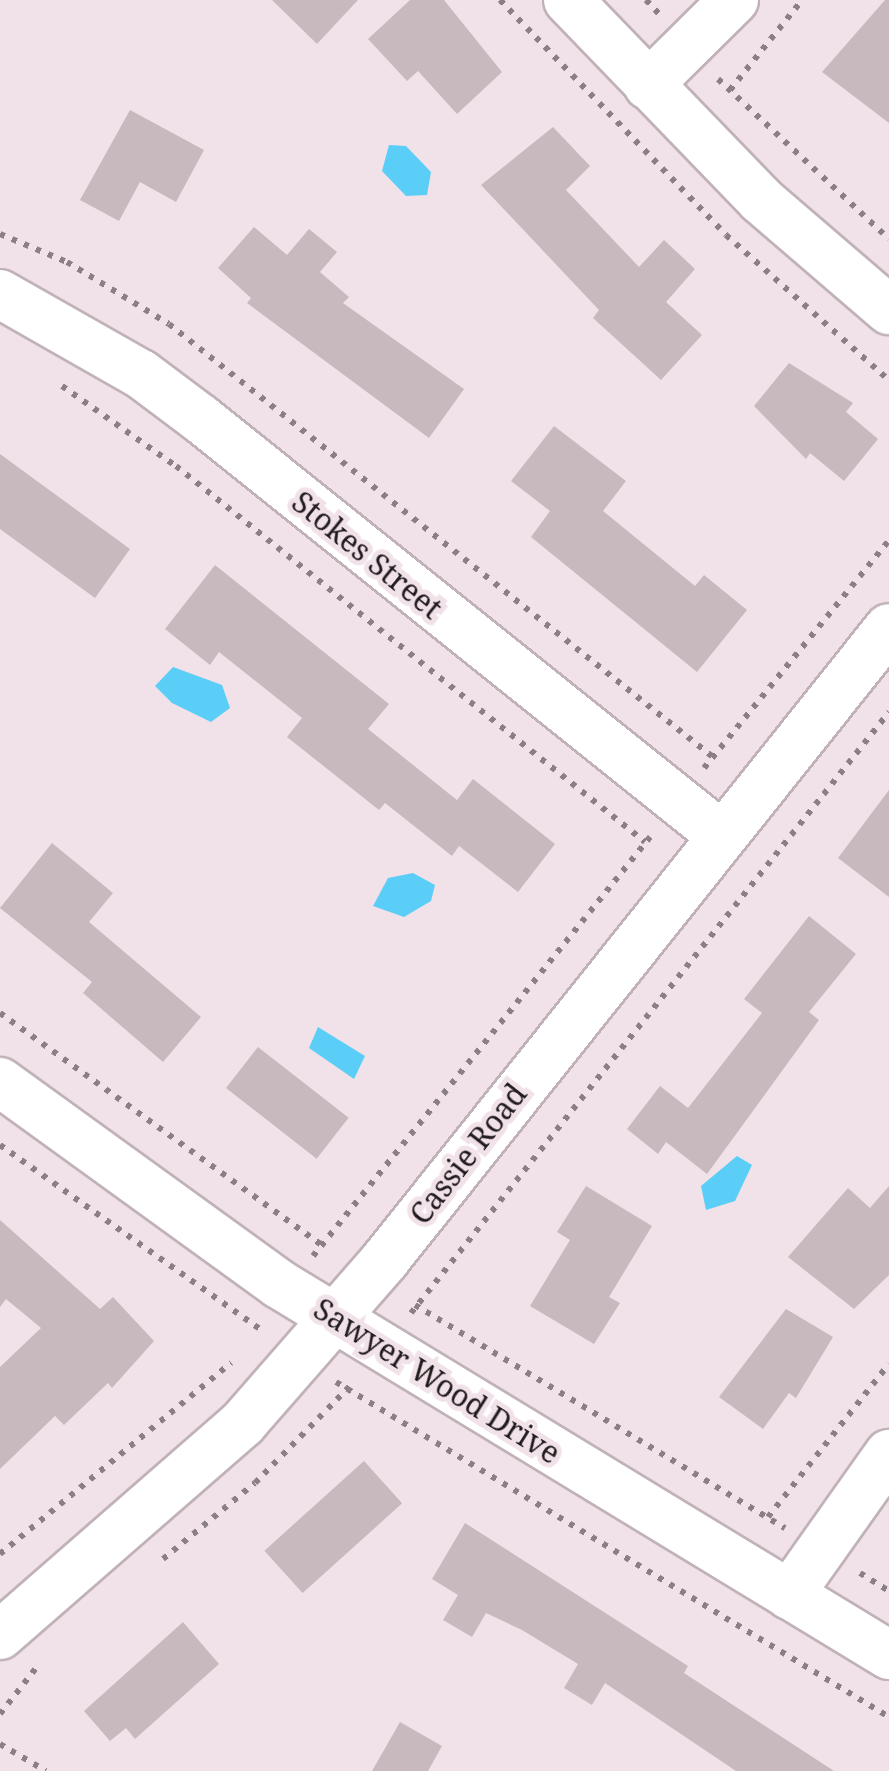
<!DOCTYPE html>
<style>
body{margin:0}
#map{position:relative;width:889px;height:1771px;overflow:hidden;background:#f1e2e9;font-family:"Noto Serif",serif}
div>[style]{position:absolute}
.water>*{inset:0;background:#5acef6}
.building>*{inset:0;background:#c8b9bf;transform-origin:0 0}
.path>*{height:6px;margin-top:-3px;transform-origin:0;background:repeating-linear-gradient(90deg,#897f84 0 5px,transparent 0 13px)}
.roads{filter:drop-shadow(2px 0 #c0b2b8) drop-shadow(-2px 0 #c0b2b8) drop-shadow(0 2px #c0b2b8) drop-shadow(0 -2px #c0b2b8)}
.minor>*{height:48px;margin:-24px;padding:0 24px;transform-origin:24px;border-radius:24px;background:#fff}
span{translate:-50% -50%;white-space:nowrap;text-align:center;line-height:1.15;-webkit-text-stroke:10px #f1e2e9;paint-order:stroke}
.street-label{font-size:30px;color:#1f1a1c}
</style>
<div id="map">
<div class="water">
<div style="clip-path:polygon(389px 145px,406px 146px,431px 172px,427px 195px,406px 196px,382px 171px)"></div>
<div style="clip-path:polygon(173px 667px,222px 685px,230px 708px,211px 722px,172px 703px,155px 686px)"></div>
<div style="clip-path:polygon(413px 873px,435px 885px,431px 901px,404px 917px,373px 906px,388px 878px)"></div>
<div style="clip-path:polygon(318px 1027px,365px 1056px,354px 1079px,309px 1048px)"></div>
<div style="clip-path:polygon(737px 1156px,752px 1165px,735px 1201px,706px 1210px,701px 1186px)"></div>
</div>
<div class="building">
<div style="clip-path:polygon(272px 0,358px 0,317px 44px)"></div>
<div style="clip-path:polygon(410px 0,444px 0,502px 72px,457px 114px,418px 71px,407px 81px,368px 39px)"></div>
<div style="clip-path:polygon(885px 0,889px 0,889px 123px,822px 72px)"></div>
<div style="clip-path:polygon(130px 110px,204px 150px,176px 202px,140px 182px,119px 221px,80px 200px)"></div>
<div style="clip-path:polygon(553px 127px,590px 166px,566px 190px,639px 267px,664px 240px,695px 269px,666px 302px,702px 335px,661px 380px,593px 318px,599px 310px,481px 185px)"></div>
<div style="clip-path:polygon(254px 227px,287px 255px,309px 229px,337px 252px,320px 272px,349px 297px,343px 303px,464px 389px,429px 438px,247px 303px,251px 298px,218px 268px)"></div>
<div style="clip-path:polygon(789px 363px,853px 403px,846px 412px,878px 439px,844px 481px,810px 453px,806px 459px,754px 406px)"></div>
<div style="clip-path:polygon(554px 426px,626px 481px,603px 511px,695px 586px,704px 575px,747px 610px,697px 672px,531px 537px,550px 511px,511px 481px)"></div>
<div style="clip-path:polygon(0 454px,130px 549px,95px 598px,0 529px)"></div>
<div style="clip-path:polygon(215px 565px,389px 704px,368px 729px,457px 800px,473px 779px,555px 844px,518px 892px,459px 846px,452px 856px,385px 803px,379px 810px,287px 737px,302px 718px,219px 652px,210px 665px,165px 629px)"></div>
<div style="clip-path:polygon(889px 790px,889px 897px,838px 858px)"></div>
<div style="clip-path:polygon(52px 843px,113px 893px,89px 922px,201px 1017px,163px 1062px,83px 993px,92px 982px,0 908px)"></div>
<div style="clip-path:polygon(809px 916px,856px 954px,809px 1012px,819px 1020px,707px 1174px,666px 1142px,658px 1154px,627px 1129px,660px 1086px,688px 1108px,762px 1013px,744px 999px)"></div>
<div style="left:258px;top:1047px;width:115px;height:52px;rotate:38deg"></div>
<div style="clip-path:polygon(586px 1186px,652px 1226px,609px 1297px,620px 1303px,594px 1344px,530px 1306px,570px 1240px,557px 1232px)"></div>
<div style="clip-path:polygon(889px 1186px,889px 1275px,854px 1309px,788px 1257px,848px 1188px,870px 1208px)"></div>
<div style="clip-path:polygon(0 1220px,100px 1309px,113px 1297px,154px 1341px,112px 1388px,108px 1383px,64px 1425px,55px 1416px,0 1469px,0 1367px,41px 1328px,6px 1299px,0 1307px)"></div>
<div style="clip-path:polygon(786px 1309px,833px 1337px,796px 1398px,789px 1393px,763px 1429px,719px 1397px)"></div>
<div style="left:364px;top:1461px;width:57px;height:134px;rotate:48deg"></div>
<div style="clip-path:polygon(465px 1523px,688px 1666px,684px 1673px,834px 1771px,736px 1771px,605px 1683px,592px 1705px,564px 1688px,578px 1664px,522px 1630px,486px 1613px,472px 1637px,443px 1620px,458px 1595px,432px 1579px)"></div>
<div style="clip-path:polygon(183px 1622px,219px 1664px,135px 1739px,126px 1728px,110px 1741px,84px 1711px)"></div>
<div style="clip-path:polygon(400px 1722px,442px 1746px,428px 1771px,372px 1771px)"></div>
</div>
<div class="path">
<div style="left:500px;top:0;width:326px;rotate:46.1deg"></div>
<div style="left:726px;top:235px;width:218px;rotate:41.7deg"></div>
<div style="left:646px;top:0;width:19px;rotate:47deg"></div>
<div style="left:718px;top:79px;width:234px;rotate:43.1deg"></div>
<div style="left:730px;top:90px;width:115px;rotate:-51.3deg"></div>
<div style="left:0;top:234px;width:73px;rotate:22.7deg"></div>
<div style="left:67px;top:262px;width:119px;rotate:31.3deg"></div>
<div style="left:169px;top:324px;width:695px;rotate:38.52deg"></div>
<div style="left:62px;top:386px;width:139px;rotate:35.1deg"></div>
<div style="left:176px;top:466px;width:601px;rotate:38.72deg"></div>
<div style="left:704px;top:768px;width:294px;rotate:-50.9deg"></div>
<div style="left:0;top:1013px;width:400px;rotate:35.8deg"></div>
<div style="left:0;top:1145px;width:324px;rotate:35.3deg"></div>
<div style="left:313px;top:1256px;width:538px;rotate:-51.19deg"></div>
<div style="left:415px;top:1305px;width:432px;rotate:31.1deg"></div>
<div style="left:411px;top:1313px;width:768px;rotate:-51.5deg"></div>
<div style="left:336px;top:1382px;width:647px;rotate:31.21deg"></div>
<div style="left:768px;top:1517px;width:195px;rotate:-51.7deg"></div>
<div style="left:0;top:1554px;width:300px;rotate:-39.6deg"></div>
<div style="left:163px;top:1559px;width:119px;rotate:-39.6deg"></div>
<div style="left:255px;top:1483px;width:143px;rotate:-45.6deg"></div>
<div style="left:860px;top:1573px;width:34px;rotate:32deg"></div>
<div style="left:0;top:1714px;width:58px;rotate:-52deg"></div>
<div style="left:0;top:1744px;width:53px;rotate:30.4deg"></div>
</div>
<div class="roads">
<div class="minor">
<div style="left:568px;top:0;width:278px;rotate:46deg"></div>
<div style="left:761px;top:200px;width:169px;rotate:40.7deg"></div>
<div style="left:648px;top:85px;width:121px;rotate:-44.7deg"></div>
<div style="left:0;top:294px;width:162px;rotate:29.6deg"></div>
<div style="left:141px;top:374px;width:75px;rotate:36.9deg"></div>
<div style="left:201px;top:419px;width:667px;rotate:38.67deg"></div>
<div style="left:0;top:1082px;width:344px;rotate:35.9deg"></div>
<div style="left:279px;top:1284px;width:714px;rotate:31.31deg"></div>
<div style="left:789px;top:1595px;width:173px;rotate:-54.7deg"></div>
<div style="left:0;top:1635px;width:322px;rotate:-41.1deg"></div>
<div style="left:243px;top:1423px;width:216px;rotate:-48.9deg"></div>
<div style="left:385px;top:1260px;width:808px;rotate:-51.43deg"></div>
</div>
</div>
<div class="street-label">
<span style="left:367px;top:555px;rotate:39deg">Stokes Street</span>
<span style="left:468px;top:1154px;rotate:-52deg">Cassie Road</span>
<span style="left:437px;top:1381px;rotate:32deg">Sawyer Wood Drive</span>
</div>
</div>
